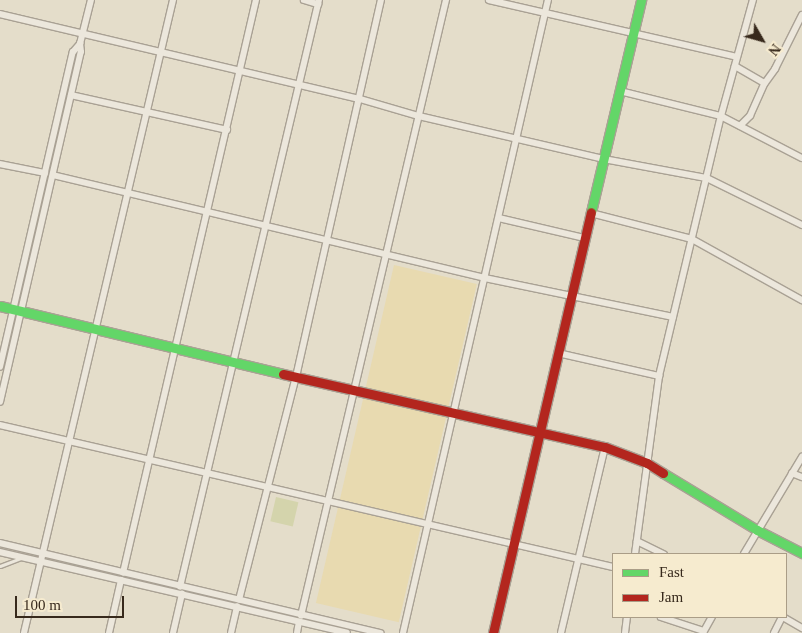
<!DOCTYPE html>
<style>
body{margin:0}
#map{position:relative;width:802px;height:633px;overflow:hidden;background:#e4ddca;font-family:Georgia,serif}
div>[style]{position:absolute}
.green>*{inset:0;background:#d4d4ac;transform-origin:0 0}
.sand>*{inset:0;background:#e8dab0;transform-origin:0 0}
.roads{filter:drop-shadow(1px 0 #a9a194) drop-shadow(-1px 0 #a9a194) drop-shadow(0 1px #a9a194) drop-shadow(0 -1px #a9a194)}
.lane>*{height:3px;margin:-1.5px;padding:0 1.5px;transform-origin:1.5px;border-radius:1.5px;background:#ece7dc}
.street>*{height:5.5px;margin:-2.75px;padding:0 2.75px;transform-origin:2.75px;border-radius:2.75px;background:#ece7dc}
.fast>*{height:9px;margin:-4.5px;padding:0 4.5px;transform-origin:4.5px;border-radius:4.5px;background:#63d668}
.jam>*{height:9px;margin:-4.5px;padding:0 4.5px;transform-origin:4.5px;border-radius:4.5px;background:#b3261e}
span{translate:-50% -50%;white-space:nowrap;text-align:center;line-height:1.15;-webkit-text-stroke:4px #f6ebcf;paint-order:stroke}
.legend{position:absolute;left:612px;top:553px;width:175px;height:65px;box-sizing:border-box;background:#f6ebcf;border:1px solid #aa9d87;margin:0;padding:6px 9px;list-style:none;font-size:15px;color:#37291c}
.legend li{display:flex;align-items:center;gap:10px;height:25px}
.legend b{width:25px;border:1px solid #aa9d87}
.north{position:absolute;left:737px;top:15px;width:50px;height:50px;-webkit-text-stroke:4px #f6ebcf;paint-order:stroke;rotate:128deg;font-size:14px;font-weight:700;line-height:20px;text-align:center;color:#37291c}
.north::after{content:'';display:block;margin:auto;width:18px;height:22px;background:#37291c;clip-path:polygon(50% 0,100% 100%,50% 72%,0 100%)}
.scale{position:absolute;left:15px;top:596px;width:109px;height:22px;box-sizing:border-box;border:2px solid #37291c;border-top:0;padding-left:6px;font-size:15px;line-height:18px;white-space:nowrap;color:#37291c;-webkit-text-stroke:4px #f6ebcf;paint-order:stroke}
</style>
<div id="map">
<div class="green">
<div style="left:276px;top:497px;width:23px;height:25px;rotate:13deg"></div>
</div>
<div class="sand">
<div style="left:394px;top:265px;width:85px;height:347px;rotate:13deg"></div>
</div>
<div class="roads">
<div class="lane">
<div style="left:0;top:566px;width:22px;rotate:-21deg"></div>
</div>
<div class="street">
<div style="left:304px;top:0;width:15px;rotate:16deg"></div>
<div style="left:489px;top:0;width:254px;rotate:12.9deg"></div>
<div style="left:0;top:14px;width:370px;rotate:13.3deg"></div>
<div style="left:360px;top:99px;width:61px;rotate:16.1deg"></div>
<div style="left:419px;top:116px;width:190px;rotate:13.1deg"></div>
<div style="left:604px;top:159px;width:105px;rotate:10.5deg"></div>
<div style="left:707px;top:178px;width:106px;rotate:26.3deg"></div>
<div style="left:735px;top:66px;width:34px;rotate:30deg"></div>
<div style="left:765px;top:83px;width:17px;rotate:-54deg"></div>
<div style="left:775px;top:69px;width:60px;rotate:-63.4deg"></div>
<div style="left:620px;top:91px;width:104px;rotate:13.9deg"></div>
<div style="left:721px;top:116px;width:91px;rotate:27.4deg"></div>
<div style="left:71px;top:95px;width:160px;rotate:12.6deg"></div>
<div style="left:740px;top:126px;width:14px;rotate:-45deg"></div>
<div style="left:750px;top:116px;width:36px;rotate:-66deg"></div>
<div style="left:0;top:164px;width:46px;rotate:11.3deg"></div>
<div style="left:53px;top:175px;width:444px;rotate:13.4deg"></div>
<div style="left:485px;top:278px;width:192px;rotate:11.7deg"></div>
<div style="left:591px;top:213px;width:104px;rotate:14.4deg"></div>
<div style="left:692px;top:239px;width:126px;rotate:29deg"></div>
<div style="left:499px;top:218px;width:88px;rotate:13.1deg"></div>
<div style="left:558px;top:353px;width:104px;rotate:12.8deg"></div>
<div style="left:0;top:367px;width:323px;rotate:-77deg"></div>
<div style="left:73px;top:52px;width:11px;rotate:-49deg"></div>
<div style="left:0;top:402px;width:359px;rotate:-77deg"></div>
<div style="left:81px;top:52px;width:8px;rotate:-97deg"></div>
<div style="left:80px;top:44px;width:45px;rotate:-76deg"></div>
<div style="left:0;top:425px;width:629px;rotate:13.04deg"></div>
<div style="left:792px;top:473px;width:11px;rotate:22deg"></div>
<div style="left:637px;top:541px;width:30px;rotate:26deg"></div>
<div style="left:0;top:543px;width:391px;rotate:13.3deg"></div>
<div style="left:0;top:552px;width:356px;rotate:13.1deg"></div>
<div style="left:635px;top:554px;width:180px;rotate:-82.3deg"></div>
<div style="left:659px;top:376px;width:267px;rotate:-76.6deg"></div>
<div style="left:721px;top:116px;width:120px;rotate:-74.6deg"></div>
<div style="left:744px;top:554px;width:113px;rotate:-59.1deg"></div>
<div style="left:123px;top:573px;width:588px;rotate:-76.93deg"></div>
<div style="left:180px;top:587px;width:603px;rotate:-76.68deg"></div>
<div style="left:239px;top:600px;width:230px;rotate:-75.7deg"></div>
<div style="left:296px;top:377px;width:386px;rotate:-77.3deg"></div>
<div style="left:301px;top:616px;width:633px;rotate:-76.75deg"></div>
<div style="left:661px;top:617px;width:45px;rotate:18deg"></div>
<div style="left:783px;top:617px;width:22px;rotate:30deg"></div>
<div style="left:24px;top:633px;width:650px;rotate:-76.75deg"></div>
<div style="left:109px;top:633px;width:54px;rotate:-77.2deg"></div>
<div style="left:173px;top:633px;width:40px;rotate:-77deg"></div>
<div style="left:231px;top:633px;width:27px;rotate:-77deg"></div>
<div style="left:297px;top:633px;width:11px;rotate:-80deg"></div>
<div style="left:403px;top:633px;width:649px;rotate:-77.1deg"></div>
<div style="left:561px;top:633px;width:191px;rotate:-76.7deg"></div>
<div style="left:625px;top:633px;width:16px;rotate:-83deg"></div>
<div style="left:703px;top:633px;width:18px;rotate:-61deg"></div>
<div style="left:774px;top:633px;width:18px;rotate:-63deg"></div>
</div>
<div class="fast">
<div style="left:591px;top:212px;width:218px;rotate:-76.7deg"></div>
<div style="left:0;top:306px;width:291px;rotate:13.5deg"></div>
<div style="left:663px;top:473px;width:110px;rotate:31.2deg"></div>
<div style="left:757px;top:530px;width:51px;rotate:27.1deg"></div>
</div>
<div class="jam">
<div style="left:283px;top:374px;width:330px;rotate:12.8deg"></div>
<div style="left:605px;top:447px;width:45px;rotate:20.9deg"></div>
<div style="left:647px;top:463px;width:19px;rotate:32deg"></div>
<div style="left:493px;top:633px;width:432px;rotate:-76.9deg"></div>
</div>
</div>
<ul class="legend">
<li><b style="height:6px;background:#63d668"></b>Fast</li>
<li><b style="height:6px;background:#b3261e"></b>Jam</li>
</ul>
<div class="north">N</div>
<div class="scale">100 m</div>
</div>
